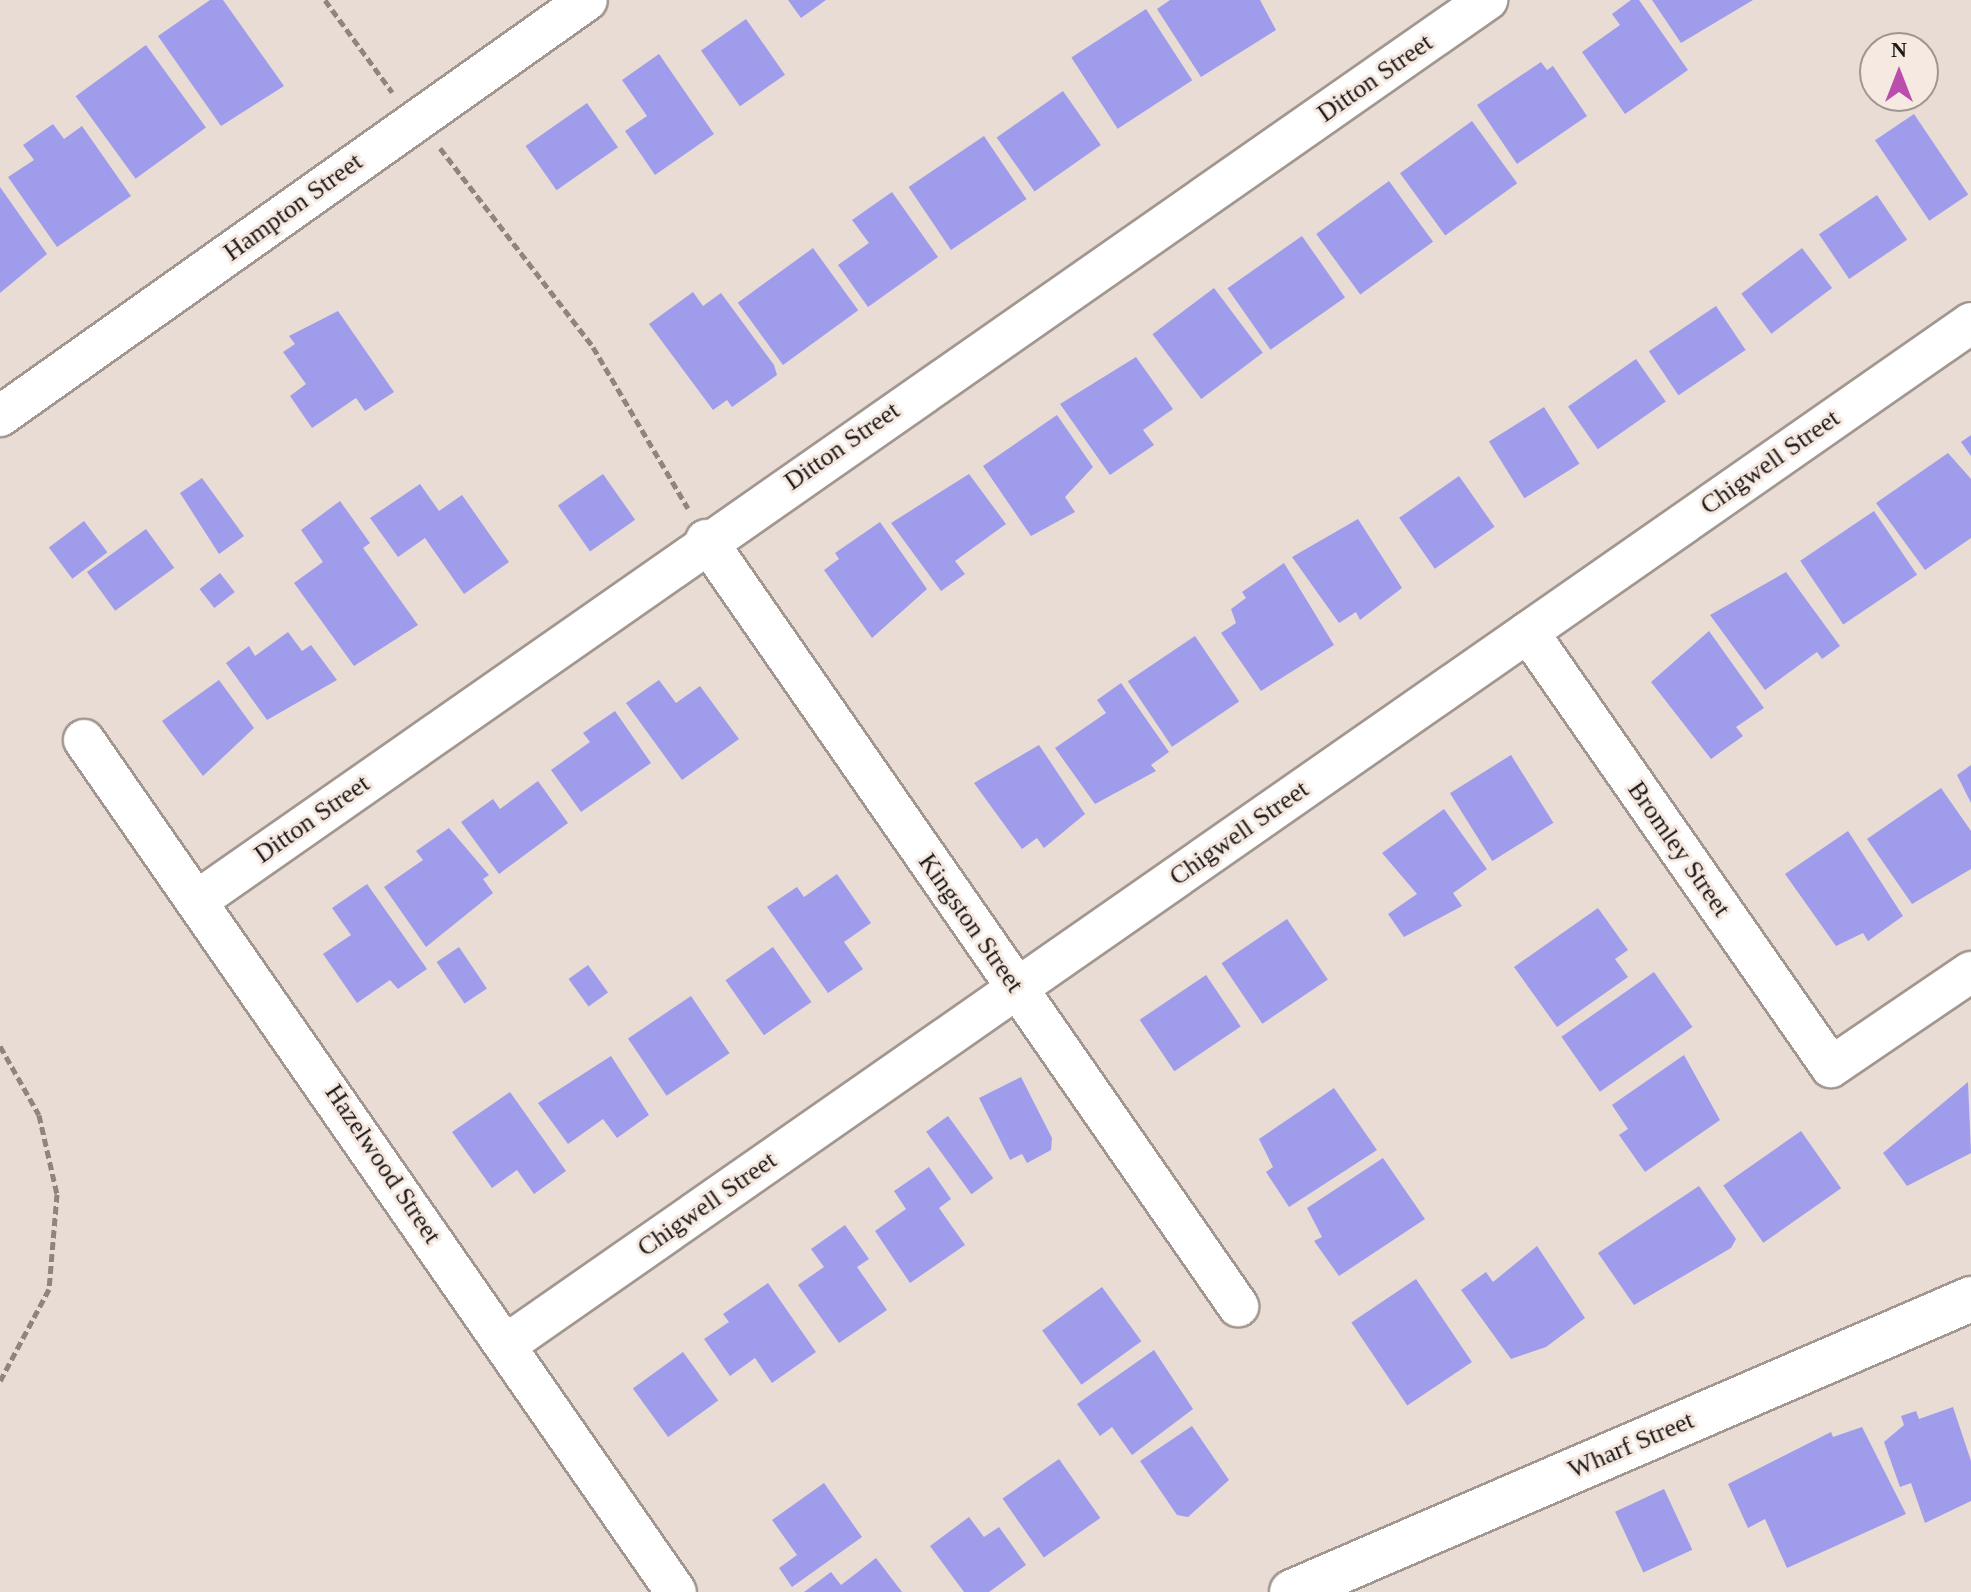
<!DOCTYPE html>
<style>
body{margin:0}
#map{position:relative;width:1971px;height:1592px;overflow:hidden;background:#e8dcd4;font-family:Georgia,serif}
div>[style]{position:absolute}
.building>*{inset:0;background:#9f9deb;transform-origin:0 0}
.path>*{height:5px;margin-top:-2.5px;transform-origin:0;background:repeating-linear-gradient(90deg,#8e8580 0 8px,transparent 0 12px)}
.roads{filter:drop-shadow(2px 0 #a29790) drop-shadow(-2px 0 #a29790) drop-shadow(0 2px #a29790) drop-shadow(0 -2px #a29790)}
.minor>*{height:40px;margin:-20px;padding:0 20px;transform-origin:20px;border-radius:20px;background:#fff}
.tertiary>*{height:44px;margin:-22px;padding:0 22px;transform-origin:22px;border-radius:22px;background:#fff}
span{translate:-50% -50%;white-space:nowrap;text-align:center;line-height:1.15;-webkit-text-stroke:6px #f5e9e1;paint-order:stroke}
.street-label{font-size:26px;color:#1d1917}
.north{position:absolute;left:1859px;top:32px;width:80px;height:80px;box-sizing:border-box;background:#f5e9e1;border:2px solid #9f9690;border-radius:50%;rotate:0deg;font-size:22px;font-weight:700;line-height:32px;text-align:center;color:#1d1917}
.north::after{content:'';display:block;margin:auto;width:28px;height:36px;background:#bb4ead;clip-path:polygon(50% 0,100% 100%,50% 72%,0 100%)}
</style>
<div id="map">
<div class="building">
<div style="clip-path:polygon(210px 0,223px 0,284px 86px,221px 126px,158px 36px)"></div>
<div style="clip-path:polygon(788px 0,826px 0,801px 18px)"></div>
<div style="clip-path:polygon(1170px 0,1260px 0,1276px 30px,1201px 77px,1157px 9px)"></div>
<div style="clip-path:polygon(1631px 0,1639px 0,1688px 70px,1625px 114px,1582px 52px,1620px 25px,1612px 14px)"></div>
<div style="clip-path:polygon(1652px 0,1753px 0,1681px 43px)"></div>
<div style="left:1146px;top:9px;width:85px;height:89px;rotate:57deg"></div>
<div style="left:746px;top:19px;width:68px;height:55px;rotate:55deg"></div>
<div style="left:146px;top:45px;width:102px;height:87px;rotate:54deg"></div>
<div style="clip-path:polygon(659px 54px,714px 134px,655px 175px,625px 131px,647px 116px,622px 80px)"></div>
<div style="clip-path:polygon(1541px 62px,1547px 70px,1553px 66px,1587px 116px,1517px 164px,1477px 105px)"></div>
<div style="left:1063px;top:91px;width:66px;height:81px;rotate:55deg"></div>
<div style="left:587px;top:103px;width:54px;height:75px;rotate:55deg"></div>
<div style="left:1914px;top:114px;width:97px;height:47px;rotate:56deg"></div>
<div style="left:1472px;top:121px;width:77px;height:89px;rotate:54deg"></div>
<div style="clip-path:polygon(53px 124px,64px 139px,82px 126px,131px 196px,57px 247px,8px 177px,34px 160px,23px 145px)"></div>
<div style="left:984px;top:136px;width:76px;height:91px;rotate:56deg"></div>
<div style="left:1389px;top:181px;width:75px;height:90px;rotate:54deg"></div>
<div style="clip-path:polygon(0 187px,47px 254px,0 293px)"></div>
<div style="clip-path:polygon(892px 192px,938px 257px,868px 307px,838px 265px,869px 243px,852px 220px)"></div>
<div style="left:1877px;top:195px;width:54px;height:70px;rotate:56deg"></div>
<div style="left:1302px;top:236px;width:75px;height:91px;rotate:55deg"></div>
<div style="left:813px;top:248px;width:77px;height:93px;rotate:54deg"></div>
<div style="left:1802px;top:248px;width:50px;height:76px;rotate:53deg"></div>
<div style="left:1214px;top:288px;width:81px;height:77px;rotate:53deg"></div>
<div style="clip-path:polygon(693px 292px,703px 306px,721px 293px,774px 365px,777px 375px,732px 407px,727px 400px,713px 410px,649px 324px)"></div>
<div style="left:1716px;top:306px;width:53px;height:81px;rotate:56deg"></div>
<div style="clip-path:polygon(338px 311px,394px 392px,365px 411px,356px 398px,312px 428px,290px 396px,306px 384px,283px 352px,295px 344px,289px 336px)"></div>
<div style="clip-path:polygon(1136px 357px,1173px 409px,1143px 430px,1154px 445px,1110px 475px,1060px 404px)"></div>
<div style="left:1636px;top:359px;width:52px;height:83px;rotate:55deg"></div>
<div style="left:1544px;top:407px;width:67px;height:65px;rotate:58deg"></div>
<div style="clip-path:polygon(1057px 415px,1093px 467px,1065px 497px,1075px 512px,1031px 536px,983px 466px)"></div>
<div style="clip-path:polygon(1971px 435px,1971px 456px,1961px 442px)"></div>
<div style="clip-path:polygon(1948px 453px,1971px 479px,1971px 538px,1925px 570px,1876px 503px)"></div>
<div style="left:603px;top:474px;width:56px;height:55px;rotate:55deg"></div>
<div style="clip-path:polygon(969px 474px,1006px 524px,955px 561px,965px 574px,941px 591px,891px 523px)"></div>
<div style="left:1459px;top:476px;width:62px;height:73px;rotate:55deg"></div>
<div style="clip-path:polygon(202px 478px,244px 536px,219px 554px,180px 493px)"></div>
<div style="clip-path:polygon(420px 484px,439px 511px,462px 495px,509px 562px,464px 594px,425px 538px,398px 557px,370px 518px)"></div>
<div style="clip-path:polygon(340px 501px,370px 543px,363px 548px,418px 625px,354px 666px,294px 583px,323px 562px,301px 530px)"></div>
<div style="left:1874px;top:511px;width:77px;height:89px;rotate:56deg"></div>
<div style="clip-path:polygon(1358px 519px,1402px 588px,1360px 620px,1356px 612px,1339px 623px,1292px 557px)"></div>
<div style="left:84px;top:521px;width:39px;height:44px;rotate:53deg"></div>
<div style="clip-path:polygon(880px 522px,927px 589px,872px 638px,824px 570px,839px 559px,835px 553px)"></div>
<div style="left:146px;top:529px;width:48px;height:73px;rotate:54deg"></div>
<div style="clip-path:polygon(1284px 563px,1334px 645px,1261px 691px,1221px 633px,1236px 623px,1231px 609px,1246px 598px,1242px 592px)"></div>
<div style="clip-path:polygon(1786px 572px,1840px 646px,1822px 659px,1817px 652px,1765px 690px,1710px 615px)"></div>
<div style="left:220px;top:573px;width:24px;height:26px;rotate:52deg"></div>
<div style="clip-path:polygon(1709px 631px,1764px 708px,1736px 727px,1743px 736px,1711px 759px,1651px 682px)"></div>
<div style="clip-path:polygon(288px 632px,302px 651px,311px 645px,337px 680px,267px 720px,226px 663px,249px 646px,255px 656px)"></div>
<div style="left:1195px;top:636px;width:79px;height:81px;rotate:56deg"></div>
<div style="clip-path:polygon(219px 680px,254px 728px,203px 776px,162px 721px)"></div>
<div style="clip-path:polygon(659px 680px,676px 703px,700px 686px,739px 739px,682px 780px,626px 703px)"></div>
<div style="clip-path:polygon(1121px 683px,1169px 752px,1151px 765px,1156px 771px,1095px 804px,1055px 748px,1106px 713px,1097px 700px)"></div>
<div style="clip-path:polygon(615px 711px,651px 763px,581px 812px,551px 770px,590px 742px,583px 733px)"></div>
<div style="clip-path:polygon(1039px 745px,1085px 814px,1044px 848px,1037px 838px,1022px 849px,974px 783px)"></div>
<div style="left:1511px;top:755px;width:80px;height:72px;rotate:58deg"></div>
<div style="clip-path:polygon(1971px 765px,1971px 803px,1957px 775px)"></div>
<div style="clip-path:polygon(538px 781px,568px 823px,499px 874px,461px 822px,493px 799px,500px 809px)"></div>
<div style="clip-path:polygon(1941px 788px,1971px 831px,1971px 869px,1912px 904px,1867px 839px)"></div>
<div style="clip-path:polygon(1444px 809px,1487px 869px,1453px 893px,1462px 906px,1404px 937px,1388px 914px,1417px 894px,1382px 853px)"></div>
<div style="clip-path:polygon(449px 828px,489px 875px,483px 879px,493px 893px,426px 947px,384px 887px,423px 860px,416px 851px)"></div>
<div style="clip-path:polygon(1848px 831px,1903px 916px,1868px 941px,1863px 933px,1836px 946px,1785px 874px)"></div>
<div style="clip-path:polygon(837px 874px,871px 923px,844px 942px,863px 969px,828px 993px,767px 907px,797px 887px,804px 897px)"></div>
<div style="clip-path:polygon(367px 884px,427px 969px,398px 989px,390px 980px,357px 1003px,323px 954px,351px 935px,332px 908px)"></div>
<div style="clip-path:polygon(1598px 908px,1628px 950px,1615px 959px,1628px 977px,1557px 1027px,1514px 967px)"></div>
<div style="left:1287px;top:919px;width:73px;height:79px;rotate:56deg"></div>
<div style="left:459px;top:947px;width:50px;height:27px;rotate:56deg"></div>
<div style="left:773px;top:947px;width:67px;height:58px;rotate:55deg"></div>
<div style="left:588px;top:965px;width:34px;height:24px;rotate:54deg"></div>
<div style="left:1654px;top:972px;width:67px;height:113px;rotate:55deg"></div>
<div style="left:1206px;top:975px;width:62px;height:80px;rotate:56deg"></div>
<div style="left:691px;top:996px;width:69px;height:76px;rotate:56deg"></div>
<div style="clip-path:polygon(1684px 1055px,1720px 1120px,1645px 1172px,1619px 1135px,1628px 1129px,1612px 1105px)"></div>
<div style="clip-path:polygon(611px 1056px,649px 1115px,617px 1138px,603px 1119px,568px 1144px,538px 1103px)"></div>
<div style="clip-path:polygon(1021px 1077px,1052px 1138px,1051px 1150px,1027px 1163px,1022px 1154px,1010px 1160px,979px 1098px)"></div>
<div style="clip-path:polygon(1968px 1082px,1971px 1153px,1907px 1186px,1883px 1153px)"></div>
<div style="clip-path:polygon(1334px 1088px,1377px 1150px,1289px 1207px,1266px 1172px,1273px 1167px,1259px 1139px)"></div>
<div style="clip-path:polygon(510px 1092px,566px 1171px,534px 1194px,517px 1170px,492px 1188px,452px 1132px)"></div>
<div style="left:948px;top:1116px;width:77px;height:27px;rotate:54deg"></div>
<div style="left:1801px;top:1131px;width:70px;height:95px;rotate:55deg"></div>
<div style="clip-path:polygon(1383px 1158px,1425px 1219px,1339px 1276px,1314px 1241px,1322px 1237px,1307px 1208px)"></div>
<div style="clip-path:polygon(929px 1167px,951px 1199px,939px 1208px,965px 1245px,910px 1283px,875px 1231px,906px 1209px,894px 1191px)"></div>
<div style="clip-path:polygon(1699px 1186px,1736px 1239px,1731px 1248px,1634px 1305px,1598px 1253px)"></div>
<div style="clip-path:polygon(845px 1225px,869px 1259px,857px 1267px,887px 1310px,839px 1343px,798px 1285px,824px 1267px,811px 1249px)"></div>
<div style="clip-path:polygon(1537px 1246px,1585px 1318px,1546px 1347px,1511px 1359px,1461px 1290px,1486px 1272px,1493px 1282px)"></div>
<div style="left:1416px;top:1279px;width:100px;height:78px;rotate:56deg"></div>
<div style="clip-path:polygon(768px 1283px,816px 1352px,772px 1383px,755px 1358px,730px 1376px,704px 1339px,729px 1322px,723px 1314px)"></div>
<div style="left:1102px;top:1287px;width:67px;height:74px;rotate:54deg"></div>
<div style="clip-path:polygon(1154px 1350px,1193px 1409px,1132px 1455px,1112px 1427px,1100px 1436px,1077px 1404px)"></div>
<div style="left:683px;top:1352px;width:60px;height:62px;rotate:54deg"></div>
<div style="clip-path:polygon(1953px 1407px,1971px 1461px,1971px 1501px,1925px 1523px,1911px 1483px,1900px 1487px,1884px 1442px,1904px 1425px,1901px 1416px,1916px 1411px,1919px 1419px)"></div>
<div style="clip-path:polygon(1192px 1426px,1229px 1480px,1188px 1517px,1177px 1515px,1140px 1461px)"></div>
<div style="clip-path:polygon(1862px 1427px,1906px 1514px,1787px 1568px,1765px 1519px,1748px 1528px,1728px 1484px,1831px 1432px,1833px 1437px)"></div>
<div style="left:1059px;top:1459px;width:72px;height:69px;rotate:55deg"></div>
<div style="clip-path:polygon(824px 1483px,862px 1537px,792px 1587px,779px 1568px,797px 1555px,772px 1520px)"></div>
<div style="left:1664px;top:1489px;width:67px;height:54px;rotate:65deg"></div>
<div style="clip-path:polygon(969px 1517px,984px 1537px,999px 1527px,1026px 1565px,989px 1592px,964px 1592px,930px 1546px)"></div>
<div style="clip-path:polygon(876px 1558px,902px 1592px,804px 1592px,831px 1572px,841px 1585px)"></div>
</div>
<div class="path">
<div style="left:325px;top:0;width:114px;rotate:53.9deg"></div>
<div style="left:440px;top:148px;width:251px;rotate:52.4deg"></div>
<div style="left:593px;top:347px;width:187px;rotate:59.5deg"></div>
<div style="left:0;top:1046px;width:79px;rotate:60.5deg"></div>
<div style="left:39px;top:1115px;width:81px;rotate:77.2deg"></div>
<div style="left:57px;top:1194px;width:95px;rotate:94.8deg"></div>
<div style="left:49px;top:1289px;width:104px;rotate:118deg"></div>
</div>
<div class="roads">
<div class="minor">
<div style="left:0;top:416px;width:719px;rotate:-35.32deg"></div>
<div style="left:706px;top:540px;width:933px;rotate:55.22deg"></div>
<div style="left:1528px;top:632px;width:530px;rotate:55.14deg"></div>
<div style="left:1831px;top:1067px;width:169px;rotate:-34.2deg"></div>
<div style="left:84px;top:740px;width:1037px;rotate:55.21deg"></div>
<div style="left:201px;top:898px;width:1569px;rotate:-34.93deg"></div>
<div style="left:507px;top:1344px;width:1785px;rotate:-34.89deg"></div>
</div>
<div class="tertiary">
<div style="left:1292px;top:1592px;width:740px;rotate:-23.34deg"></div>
</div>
</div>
<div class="street-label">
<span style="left:1375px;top:78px;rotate:-35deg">Ditton Street</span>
<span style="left:293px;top:207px;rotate:-36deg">Hampton Street</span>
<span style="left:842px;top:446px;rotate:-35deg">Ditton Street</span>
<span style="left:1770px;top:462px;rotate:-35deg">Chigwell Street</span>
<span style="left:312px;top:819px;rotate:-35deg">Ditton Street</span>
<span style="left:1239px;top:833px;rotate:-35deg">Chigwell Street</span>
<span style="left:1679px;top:849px;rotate:55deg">Bromley Street</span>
<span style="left:971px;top:923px;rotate:55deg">Kingston Street</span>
<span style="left:383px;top:1164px;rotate:56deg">Hazelwood Street</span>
<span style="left:707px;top:1204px;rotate:-35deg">Chigwell Street</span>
<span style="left:1631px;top:1445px;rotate:-23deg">Wharf Street</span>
</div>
<div class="north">N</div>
</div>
